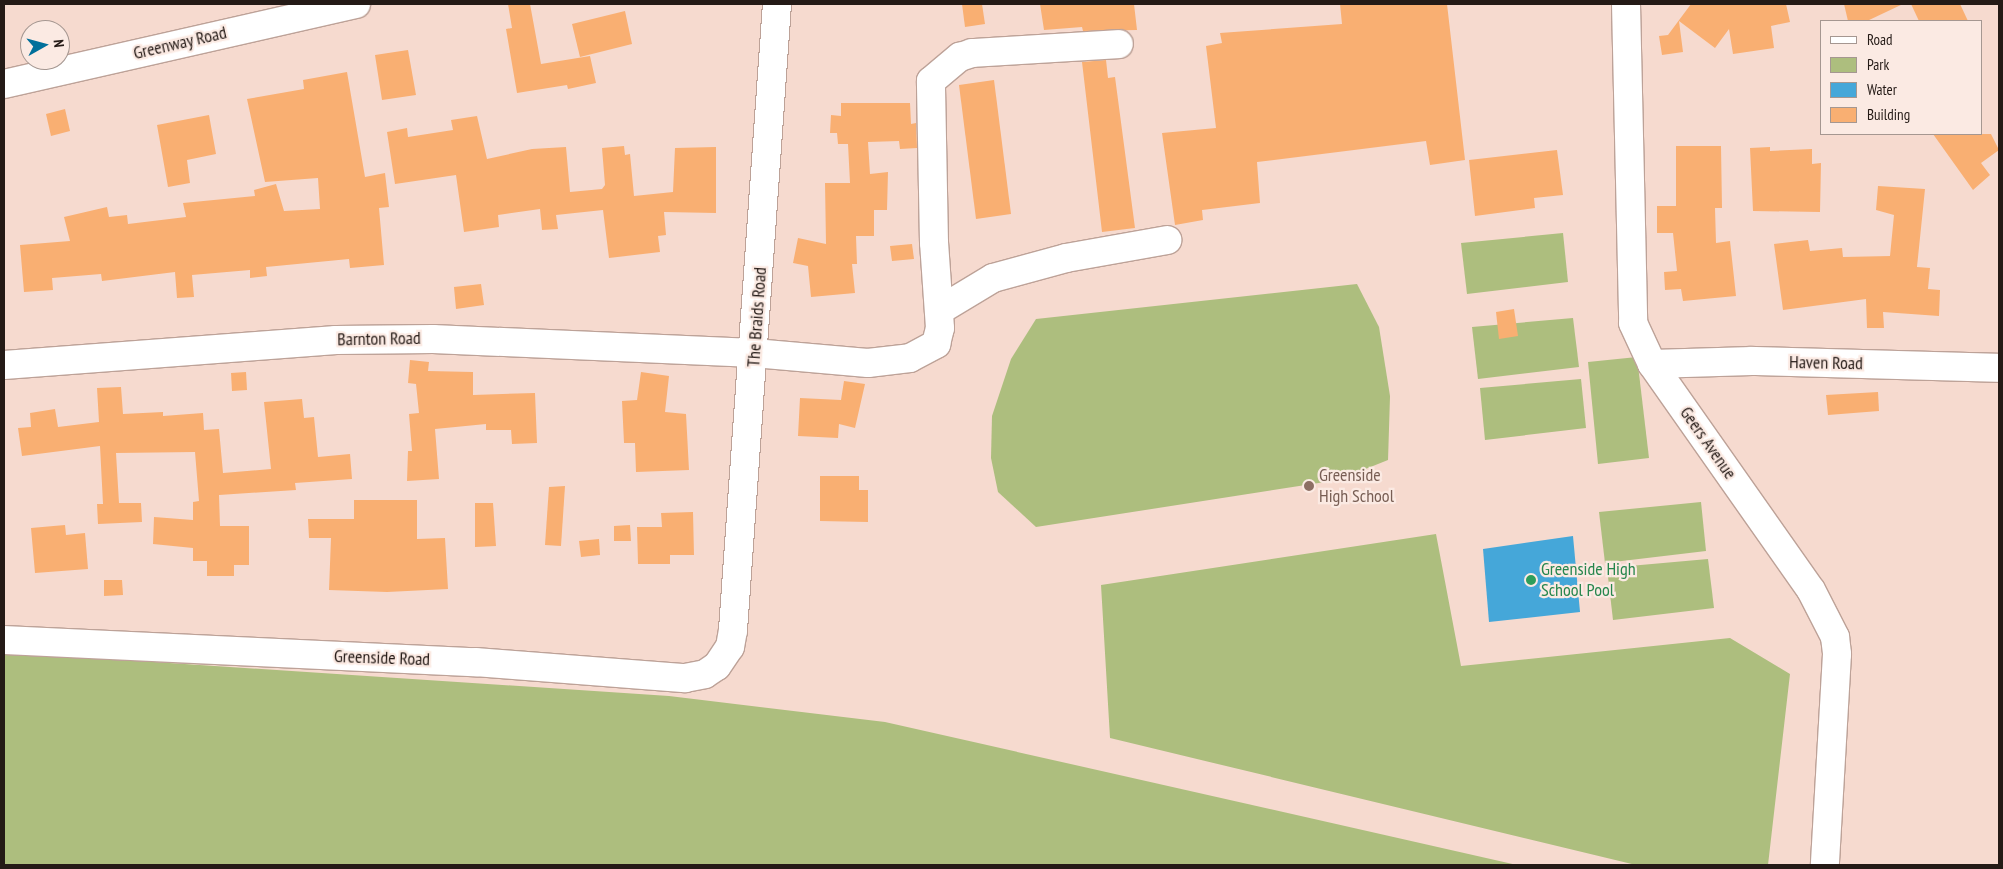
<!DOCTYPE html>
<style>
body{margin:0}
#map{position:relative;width:2003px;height:869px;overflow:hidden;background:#f6dacf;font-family:"PT Sans Narrow",sans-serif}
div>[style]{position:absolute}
.green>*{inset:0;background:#adbe7e}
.water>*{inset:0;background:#45a7d9}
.building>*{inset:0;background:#f9af72}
.roads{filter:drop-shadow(1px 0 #bda298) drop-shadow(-1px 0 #bda298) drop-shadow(0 1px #bda298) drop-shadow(0 -1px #bda298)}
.minor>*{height:28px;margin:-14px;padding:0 14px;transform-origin:14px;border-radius:14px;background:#fff}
.dots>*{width:14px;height:14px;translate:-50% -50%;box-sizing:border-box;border:2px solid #fbeae3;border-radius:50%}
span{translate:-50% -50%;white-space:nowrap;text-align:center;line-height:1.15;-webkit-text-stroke:4.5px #fbeae3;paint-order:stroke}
.street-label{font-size:18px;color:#241a16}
.education-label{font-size:18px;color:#785e54}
.left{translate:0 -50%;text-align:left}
.leisure-label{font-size:18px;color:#27864d}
.frame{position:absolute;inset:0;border:5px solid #241a16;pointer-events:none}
.legend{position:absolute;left:1820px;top:20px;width:162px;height:115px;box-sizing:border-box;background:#fbeae3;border:1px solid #a59791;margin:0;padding:6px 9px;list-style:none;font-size:15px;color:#241a16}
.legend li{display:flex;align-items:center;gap:10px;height:25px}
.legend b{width:25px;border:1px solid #a59791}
.north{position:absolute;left:20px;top:20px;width:50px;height:50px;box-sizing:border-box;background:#fbeae3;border:1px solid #a59791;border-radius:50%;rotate:83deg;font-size:14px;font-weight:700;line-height:20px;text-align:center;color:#241a16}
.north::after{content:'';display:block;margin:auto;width:18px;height:22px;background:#00709b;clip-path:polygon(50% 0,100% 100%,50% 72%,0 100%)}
</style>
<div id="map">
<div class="green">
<div style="clip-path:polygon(1563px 233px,1568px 282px,1467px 294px,1461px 243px)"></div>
<div style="clip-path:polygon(1357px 284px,1379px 327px,1390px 396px,1388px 460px,1338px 480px,1036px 527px,998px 492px,991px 458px,992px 416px,1011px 359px,1036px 319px)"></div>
<div style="clip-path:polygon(1573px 318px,1579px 367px,1478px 379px,1472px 327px)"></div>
<div style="clip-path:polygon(1637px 357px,1649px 458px,1598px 464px,1588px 362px)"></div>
<div style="clip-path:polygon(1581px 379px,1586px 428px,1485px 440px,1480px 388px)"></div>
<div style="clip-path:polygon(1701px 502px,1706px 551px,1605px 563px,1599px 512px)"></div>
<div style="clip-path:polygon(1436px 534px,1461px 666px,1730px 638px,1790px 674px,1768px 865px,1636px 865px,1110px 738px,1101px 585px)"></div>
<div style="clip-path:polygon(1708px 559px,1714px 608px,1613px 620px,1607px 568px)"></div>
<div style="clip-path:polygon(4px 652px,669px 696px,885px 722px,1517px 865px,4px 865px)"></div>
</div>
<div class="water">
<div style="clip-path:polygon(1573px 536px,1580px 612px,1489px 622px,1483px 549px)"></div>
</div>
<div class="building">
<div style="clip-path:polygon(508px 4px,530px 4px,541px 64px,590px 56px,596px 83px,568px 89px,567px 85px,517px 93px,506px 29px,512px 28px)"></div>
<div style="clip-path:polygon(962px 4px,982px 4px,985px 24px,965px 27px)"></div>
<div style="clip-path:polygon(1040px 4px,1134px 4px,1137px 30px,1083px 31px,1082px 27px,1044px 30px)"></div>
<div style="clip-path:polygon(1340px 4px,1447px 4px,1465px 160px,1430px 165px,1426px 141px,1257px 162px,1260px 203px,1202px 210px,1203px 220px,1175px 225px,1162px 133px,1216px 128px,1206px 46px,1222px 43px,1220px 33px,1342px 24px)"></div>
<div style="clip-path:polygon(1691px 4px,1786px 4px,1790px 22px,1771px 26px,1774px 48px,1733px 54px,1729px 29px,1715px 48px,1679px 21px,1683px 52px,1662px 55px,1659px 36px,1668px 35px)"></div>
<div style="clip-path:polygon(1844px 4px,1903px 4px,1867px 21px,1848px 21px)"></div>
<div style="clip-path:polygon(1911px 4px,1960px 4px,1968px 21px,1919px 21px)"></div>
<div style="clip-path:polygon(625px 11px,632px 44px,580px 57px,572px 24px)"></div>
<div style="clip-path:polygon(408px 50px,416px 95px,382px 100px,375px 55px)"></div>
<div style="clip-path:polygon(1106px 60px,1108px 78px,1115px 77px,1135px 228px,1102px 232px,1082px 62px)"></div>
<div style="clip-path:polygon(347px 72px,365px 177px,385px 173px,389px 207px,379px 208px,384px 265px,350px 268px,349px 259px,266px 267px,267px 276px,250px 278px,250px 270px,192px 275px,194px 297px,177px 298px,175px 272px,102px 281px,101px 274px,52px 278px,53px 290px,24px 292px,20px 245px,70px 241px,64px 217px,107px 207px,109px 217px,127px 215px,128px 224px,186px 217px,183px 203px,255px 196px,254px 190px,276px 184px,284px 211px,320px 209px,318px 178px,265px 182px,247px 99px,304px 89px,303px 80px)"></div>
<div style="clip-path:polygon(994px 80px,1011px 214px,976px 219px,959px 85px)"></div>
<div style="clip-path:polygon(841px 103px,910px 103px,911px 124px,916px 123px,917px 148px,900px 149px,899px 141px,868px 142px,870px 174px,888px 172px,887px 210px,874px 210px,874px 236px,856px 236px,857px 264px,852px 264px,855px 293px,811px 297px,808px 266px,793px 263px,798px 238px,826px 244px,825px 183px,850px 183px,848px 144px,838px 144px,837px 133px,830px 133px,831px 115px,841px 116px)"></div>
<div style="clip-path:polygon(65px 109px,70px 131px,51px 136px,46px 114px)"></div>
<div style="clip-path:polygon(209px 115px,216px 154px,187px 160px,190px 183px,168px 187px,157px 125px)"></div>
<div style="clip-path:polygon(477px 116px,487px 159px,532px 149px,566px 147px,570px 192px,602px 189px,605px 185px,602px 148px,624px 146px,625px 155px,630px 154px,634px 196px,673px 192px,675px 148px,716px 147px,716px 213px,664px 212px,666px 235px,658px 236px,660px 252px,609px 258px,603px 210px,556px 215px,558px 229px,542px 230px,540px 209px,498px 215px,499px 227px,464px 232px,456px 175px,395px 184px,387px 132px,407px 128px,408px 137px,453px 130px,451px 120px)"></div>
<div style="clip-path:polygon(1933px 134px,1991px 134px,1999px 150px,1981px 163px,1990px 175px,1973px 190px)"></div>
<div style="clip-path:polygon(1676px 146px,1721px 146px,1722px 208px,1715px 208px,1716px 243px,1730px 241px,1736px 296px,1683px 301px,1681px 289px,1665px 290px,1664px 272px,1677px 271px,1673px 233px,1657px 233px,1657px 206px,1676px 206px)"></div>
<div style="clip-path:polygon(1770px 147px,1770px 151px,1812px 149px,1812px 164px,1821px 163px,1820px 212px,1753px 211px,1750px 148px)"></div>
<div style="clip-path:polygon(1557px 150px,1563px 195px,1534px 198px,1535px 208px,1475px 216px,1469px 160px)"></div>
<div style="clip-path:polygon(1878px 186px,1925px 189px,1917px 267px,1930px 268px,1928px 289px,1940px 290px,1939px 316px,1883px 312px,1884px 328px,1867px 328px,1866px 299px,1783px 310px,1774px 244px,1808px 240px,1810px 251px,1842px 248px,1843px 257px,1890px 256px,1894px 215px,1876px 210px)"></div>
<div style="clip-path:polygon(912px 244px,914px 259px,892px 261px,890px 246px)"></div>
<div style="clip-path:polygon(481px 284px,484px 305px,456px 309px,454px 287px)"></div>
<div style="clip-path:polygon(1514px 309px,1518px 336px,1499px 339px,1496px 312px)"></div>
<div style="clip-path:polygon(410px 360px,429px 362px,428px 371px,473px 372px,473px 395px,535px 393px,537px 443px,512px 444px,511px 430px,486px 430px,486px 424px,435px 429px,439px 479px,407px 481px,408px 451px,412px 451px,409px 414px,419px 413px,416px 384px,408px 383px)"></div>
<div style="clip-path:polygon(246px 372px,247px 390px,232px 391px,231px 373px)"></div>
<div style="clip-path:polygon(641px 372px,669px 376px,665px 412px,686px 414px,689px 470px,636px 472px,635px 443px,624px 443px,622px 401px,637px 400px)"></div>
<div style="clip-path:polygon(844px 381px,865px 384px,855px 428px,839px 424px,838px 438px,798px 436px,800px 398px,841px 400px)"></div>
<div style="clip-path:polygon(121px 387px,123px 414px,163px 412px,163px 416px,203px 413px,204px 430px,219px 429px,223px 473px,271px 469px,264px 402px,302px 399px,304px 418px,314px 417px,318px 457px,350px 454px,352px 479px,295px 483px,296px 490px,219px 495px,220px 526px,249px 526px,249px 565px,234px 565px,234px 576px,207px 576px,207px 561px,193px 561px,193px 548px,153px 544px,154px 517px,193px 520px,193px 502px,199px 501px,195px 452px,116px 453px,119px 503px,141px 503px,142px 522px,98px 524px,97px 504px,103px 504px,100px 446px,22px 456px,18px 428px,31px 427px,30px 413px,55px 409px,58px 427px,99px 422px,97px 388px)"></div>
<div style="clip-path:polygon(1878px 392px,1879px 411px,1828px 415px,1826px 395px)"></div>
<div style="clip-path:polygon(820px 476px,859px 476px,859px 490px,868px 490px,868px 522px,820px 521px)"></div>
<div style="clip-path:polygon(565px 486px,561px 546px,545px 545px,549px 487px)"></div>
<div style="clip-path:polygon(354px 500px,417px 500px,417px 539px,445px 538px,448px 589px,387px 592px,329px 590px,331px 538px,309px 538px,308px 519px,354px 519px)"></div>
<div style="clip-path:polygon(475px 503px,493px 503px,496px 546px,475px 547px)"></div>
<div style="clip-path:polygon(693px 512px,694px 555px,670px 555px,670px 564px,638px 564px,637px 527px,662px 527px,661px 513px)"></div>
<div style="clip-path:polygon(65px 525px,66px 535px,85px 533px,88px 569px,35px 573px,31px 528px)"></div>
<div style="clip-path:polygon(630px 525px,631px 541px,614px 541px,614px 526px)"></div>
<div style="clip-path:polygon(599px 539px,600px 555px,581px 557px,579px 541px)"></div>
<div style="clip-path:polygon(104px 580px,122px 580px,123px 595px,104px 596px)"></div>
</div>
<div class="roads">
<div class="minor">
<div style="left:1626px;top:4px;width:319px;rotate:88.7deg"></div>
<div style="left:1633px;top:323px;width:45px;rotate:65.1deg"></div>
<div style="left:1652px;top:364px;width:276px;rotate:54.9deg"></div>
<div style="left:1811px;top:590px;width:53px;rotate:62.9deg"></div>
<div style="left:1835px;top:637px;width:17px;rotate:83deg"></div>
<div style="left:1837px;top:654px;width:211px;rotate:93.3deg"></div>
<div style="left:4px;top:84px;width:361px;rotate:-12.8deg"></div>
<div style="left:940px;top:310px;width:62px;rotate:-31.1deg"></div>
<div style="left:993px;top:278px;width:76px;rotate:-15.3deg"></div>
<div style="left:1066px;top:258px;width:103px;rotate:-10.1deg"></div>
<div style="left:1652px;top:364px;width:100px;rotate:-1.7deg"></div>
<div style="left:1752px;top:361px;width:247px;rotate:1.6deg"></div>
<div style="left:4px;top:365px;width:333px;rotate:-4.3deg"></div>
<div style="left:336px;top:340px;width:97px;rotate:-0.6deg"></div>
<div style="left:433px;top:339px;width:321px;rotate:2.5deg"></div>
<div style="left:754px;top:353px;width:114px;rotate:5deg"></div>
<div style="left:868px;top:363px;width:42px;rotate:-6.8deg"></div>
<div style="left:910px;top:358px;width:30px;rotate:-28deg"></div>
<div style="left:936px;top:344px;width:16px;rotate:-76deg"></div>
<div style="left:940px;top:328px;width:85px;rotate:-94deg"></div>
<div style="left:934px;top:243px;width:162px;rotate:-91.1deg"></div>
<div style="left:931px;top:81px;width:38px;rotate:-40deg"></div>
<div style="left:960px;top:57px;width:13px;rotate:-18deg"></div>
<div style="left:972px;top:53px;width:147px;rotate:-3.5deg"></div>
<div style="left:4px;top:640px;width:472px;rotate:2.7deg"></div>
<div style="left:475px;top:662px;width:211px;rotate:4.4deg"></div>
<div style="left:685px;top:678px;width:20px;rotate:-11deg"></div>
<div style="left:705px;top:674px;width:14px;rotate:-34deg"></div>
<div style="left:717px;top:666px;width:23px;rotate:-56deg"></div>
<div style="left:730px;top:647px;width:17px;rotate:-80deg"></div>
<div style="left:733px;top:630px;width:628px;rotate:-85.98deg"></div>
</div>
</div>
<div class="dots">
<div style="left:1309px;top:486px;background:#8d6e63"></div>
<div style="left:1531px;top:580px;background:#2e9e5b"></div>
</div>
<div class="street-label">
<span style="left:180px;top:43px;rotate:-13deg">Greenway Road</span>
<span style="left:757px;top:317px;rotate:-86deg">The Braids Road</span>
<span style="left:379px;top:339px;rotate:-1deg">Barnton Road</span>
<span style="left:1826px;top:363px;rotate:1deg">Haven Road</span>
<span style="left:1708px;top:443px;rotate:55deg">Geers Avenue</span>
<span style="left:382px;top:658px;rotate:2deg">Greenside Road</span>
</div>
<div class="education-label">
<span class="left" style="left:1319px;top:486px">Greenside<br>High School</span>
</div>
<div class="leisure-label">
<span class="left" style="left:1541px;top:580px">Greenside High<br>School Pool</span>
</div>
<div class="frame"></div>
<ul class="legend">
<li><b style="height:6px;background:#fff"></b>Road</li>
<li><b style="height:14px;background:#adbe7e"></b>Park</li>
<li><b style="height:14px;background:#45a7d9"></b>Water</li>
<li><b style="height:14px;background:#f9af72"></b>Building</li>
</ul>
<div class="north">N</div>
</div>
